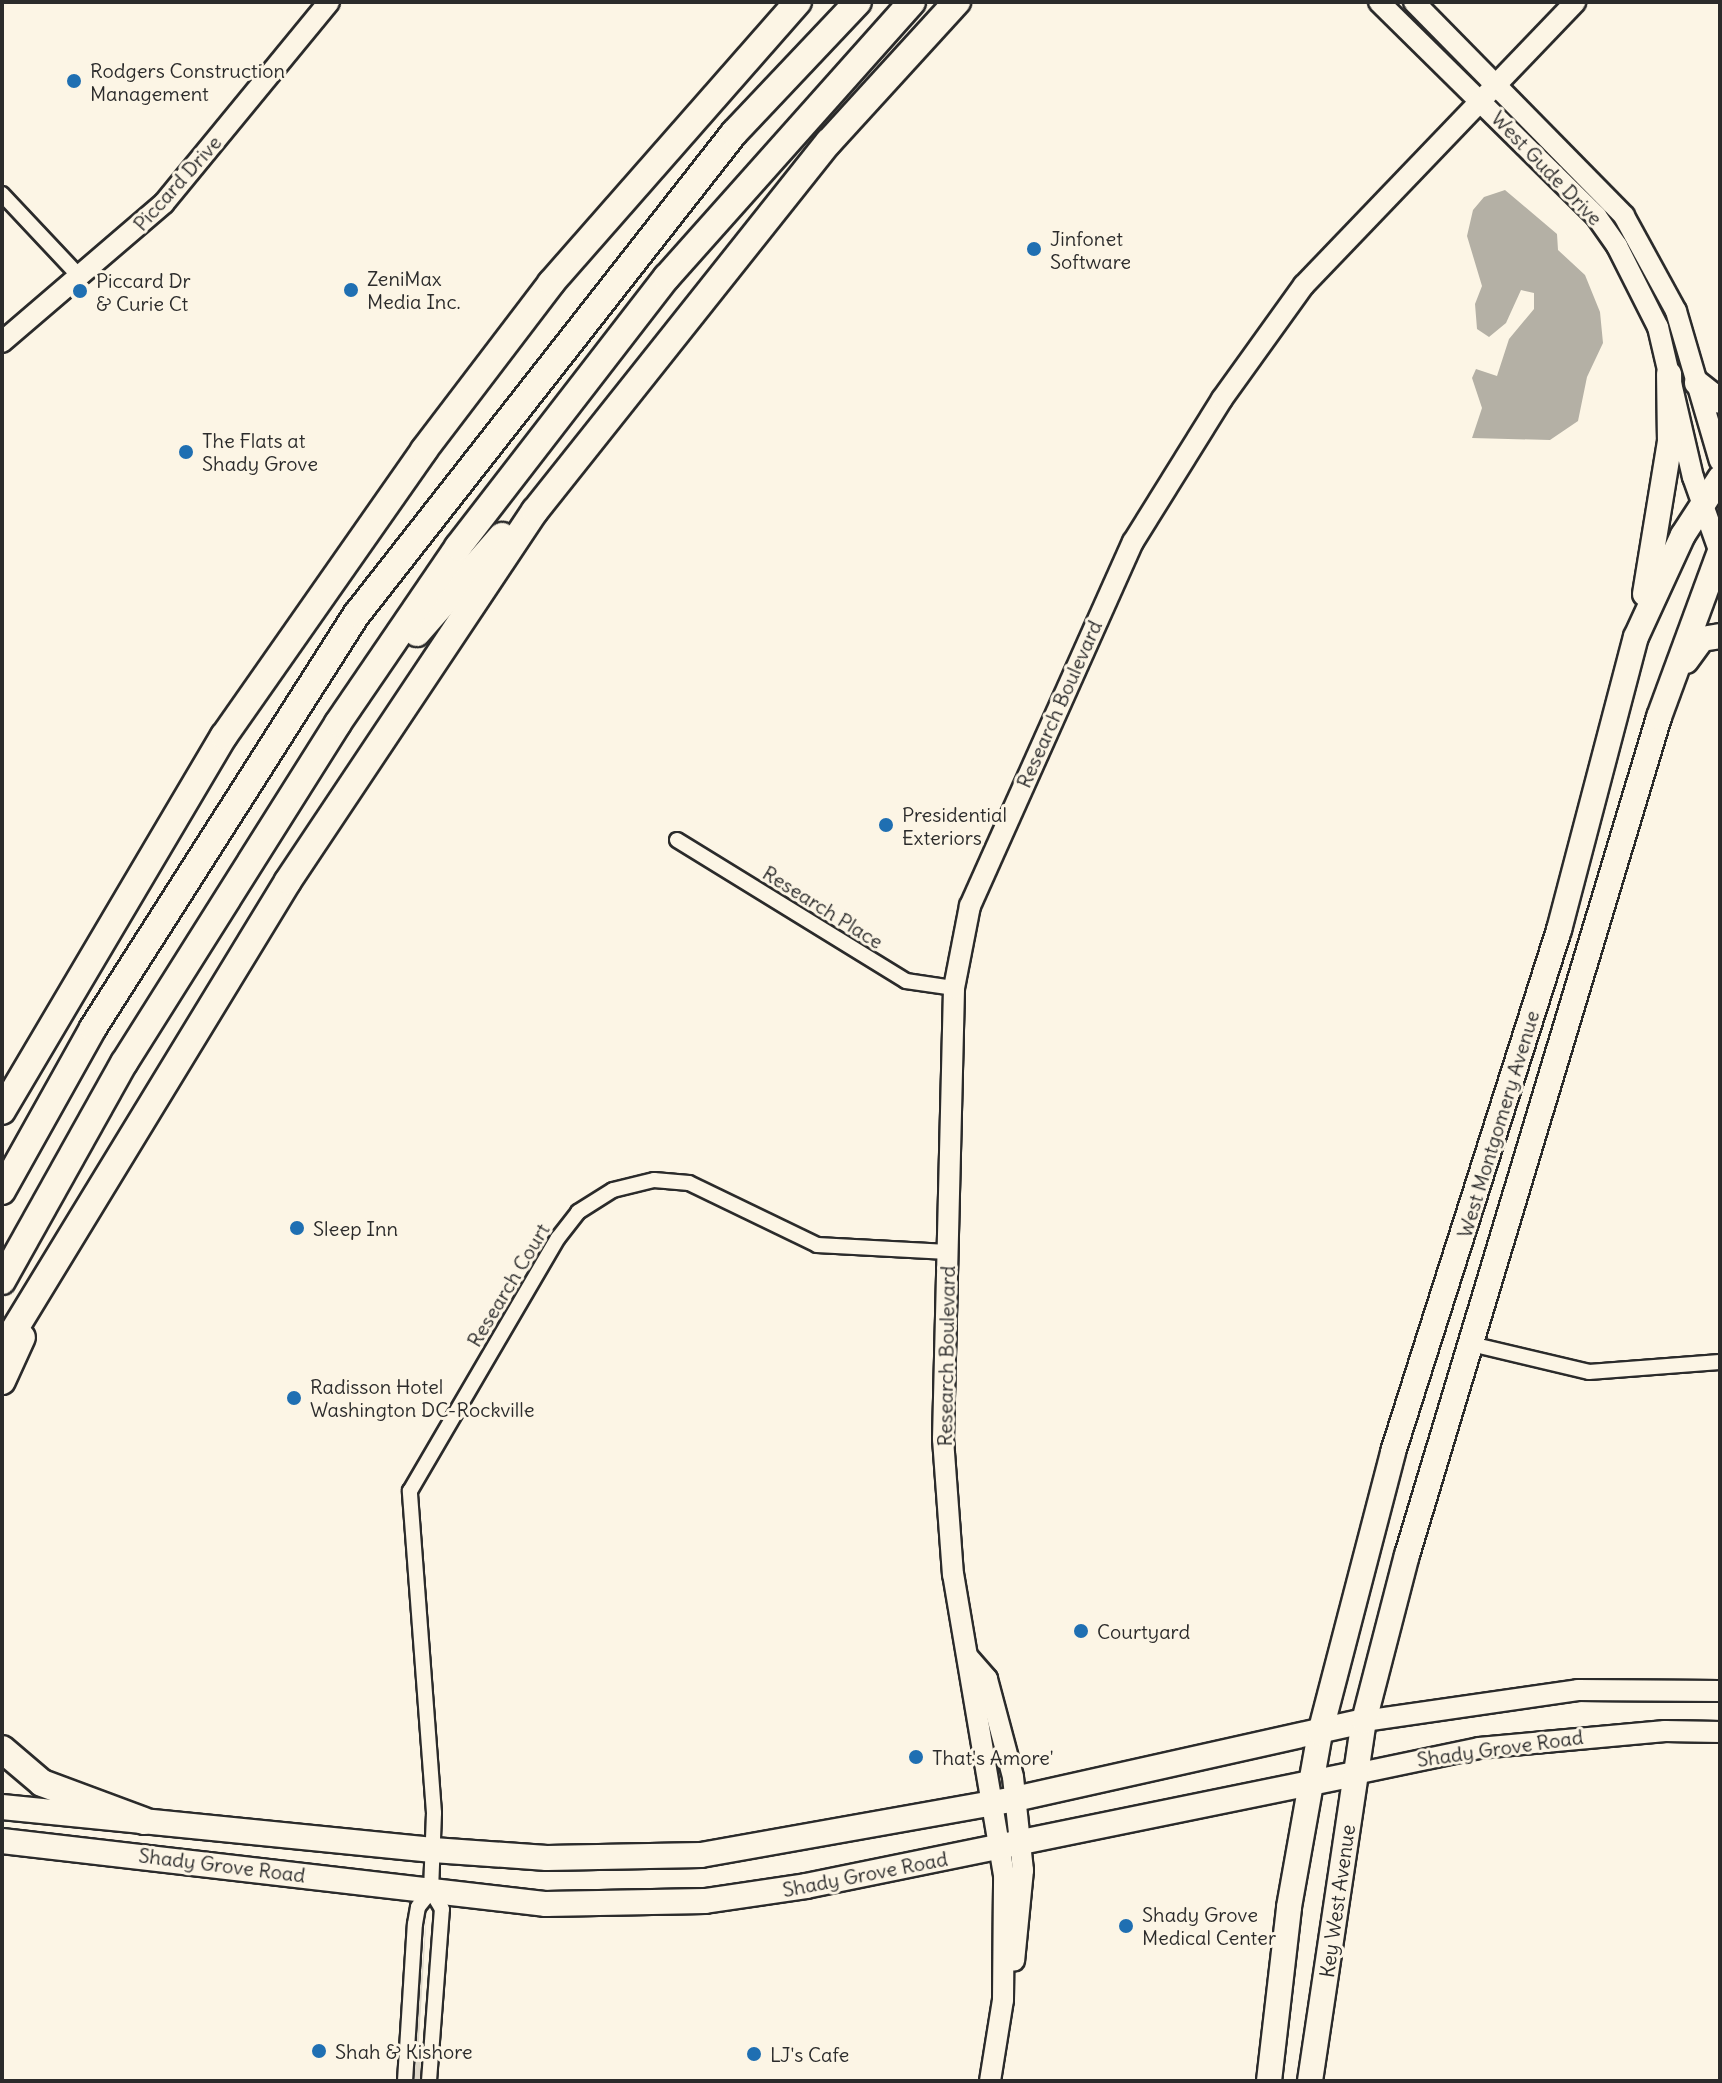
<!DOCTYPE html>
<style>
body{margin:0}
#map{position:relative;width:1722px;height:2083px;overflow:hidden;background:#fcf5e5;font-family:Delius,sans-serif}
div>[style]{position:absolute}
.green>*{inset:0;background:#ded8ca}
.water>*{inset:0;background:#b4b0a5}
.roads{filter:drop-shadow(2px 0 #2b2b2b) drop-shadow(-2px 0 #2b2b2b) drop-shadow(0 2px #2b2b2b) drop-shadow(0 -2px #2b2b2b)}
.street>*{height:14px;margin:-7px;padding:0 7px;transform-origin:7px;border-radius:7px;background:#fcf5e5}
.secondary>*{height:20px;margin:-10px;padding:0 10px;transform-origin:10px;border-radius:10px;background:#fcf5e5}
.primary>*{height:24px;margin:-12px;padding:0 12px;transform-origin:12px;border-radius:12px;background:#fcf5e5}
.highway>*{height:26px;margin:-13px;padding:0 13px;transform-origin:13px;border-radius:13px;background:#fcf5e5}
.dots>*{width:22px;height:22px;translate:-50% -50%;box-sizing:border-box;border:4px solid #fcf5e5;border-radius:50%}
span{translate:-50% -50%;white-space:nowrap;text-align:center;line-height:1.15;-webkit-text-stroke:6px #fcf5e5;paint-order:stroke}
.poi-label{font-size:20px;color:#2b2b2b}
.left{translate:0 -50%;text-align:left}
.street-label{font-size:20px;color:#2b2b2b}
.frame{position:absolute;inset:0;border:4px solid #2b2b2b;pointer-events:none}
</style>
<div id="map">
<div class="green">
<div style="clip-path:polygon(427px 1910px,419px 2040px,422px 2081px,412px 2081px)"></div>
</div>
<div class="water">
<div style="clip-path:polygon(1505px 190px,1557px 234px,1558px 250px,1585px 275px,1600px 312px,1603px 343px,1587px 377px,1578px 421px,1550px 440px,1472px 438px,1482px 408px,1472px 378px,1476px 369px,1497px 376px,1509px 339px,1534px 309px,1534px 293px,1521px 290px,1506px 323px,1489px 337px,1477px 329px,1475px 304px,1482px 286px,1467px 236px,1473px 210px,1484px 197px)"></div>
</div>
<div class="roads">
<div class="street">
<div style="left:2px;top:194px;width:111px;rotate:46.8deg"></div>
<div style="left:677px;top:840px;width:269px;rotate:31.6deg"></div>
<div style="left:906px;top:981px;width:49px;rotate:8.3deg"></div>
<div style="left:1471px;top:1344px;width:121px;rotate:13.3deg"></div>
<div style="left:1589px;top:1372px;width:131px;rotate:-4.4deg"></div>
<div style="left:405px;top:2081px;width:157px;rotate:-86.4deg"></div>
<div style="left:415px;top:1924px;width:17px;rotate:-80deg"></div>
<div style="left:418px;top:1907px;width:21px;rotate:-51deg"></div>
<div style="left:431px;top:1891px;width:78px;rotate:-87.8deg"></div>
<div style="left:434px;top:1813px;width:323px;rotate:-94.3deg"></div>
<div style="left:410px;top:1491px;width:293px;rotate:-59.7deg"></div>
<div style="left:558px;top:1238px;width:33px;rotate:-52deg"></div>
<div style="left:578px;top:1212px;width:41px;rotate:-32.2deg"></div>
<div style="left:613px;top:1190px;width:42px;rotate:-13.7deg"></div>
<div style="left:654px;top:1180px;width:35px;rotate:5deg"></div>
<div style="left:689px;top:1183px;width:142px;rotate:25.8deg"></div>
<div style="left:817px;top:1245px;width:131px;rotate:3.1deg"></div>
<div style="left:429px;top:2081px;width:172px;rotate:-85.7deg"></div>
<div style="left:442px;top:1909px;width:21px;rotate:-121deg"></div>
</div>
<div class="secondary">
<div style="left:1379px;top:2px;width:305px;rotate:44.6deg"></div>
<div style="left:1596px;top:216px;width:37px;rotate:55deg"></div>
<div style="left:1617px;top:246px;width:91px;rotate:63.2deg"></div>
<div style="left:1658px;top:327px;width:154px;rotate:76.9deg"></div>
<div style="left:1693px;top:477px;width:81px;rotate:70.4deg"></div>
<div style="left:1414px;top:2px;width:300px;rotate:45.5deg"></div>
<div style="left:1624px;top:216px;width:108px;rotate:61.3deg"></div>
<div style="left:1676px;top:311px;width:156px;rotate:73.7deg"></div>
<div style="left:2px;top:342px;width:213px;rotate:-40.6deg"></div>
<div style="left:164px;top:203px;width:260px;rotate:-50.6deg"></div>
<div style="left:968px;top:1657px;width:29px;rotate:49deg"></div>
<div style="left:987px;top:1679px;width:101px;rotate:75.1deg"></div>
<div style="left:1013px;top:1777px;width:94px;rotate:83.9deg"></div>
<div style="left:1023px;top:1870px;width:91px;rotate:95.6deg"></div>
<div style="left:1364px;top:1721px;width:216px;rotate:-8.2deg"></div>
<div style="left:1578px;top:1690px;width:142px;rotate:0.4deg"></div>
<div style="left:1355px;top:1774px;width:127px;rotate:-11.8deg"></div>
<div style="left:1479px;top:1748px;width:187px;rotate:-5.2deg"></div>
<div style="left:1665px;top:1731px;width:55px;rotate:1deg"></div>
<div style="left:990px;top:2081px;width:82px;rotate:-80.9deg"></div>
<div style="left:1003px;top:2000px;width:125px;rotate:-89.5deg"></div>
<div style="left:1004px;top:1875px;width:304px;rotate:-99.6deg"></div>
<div style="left:953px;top:1575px;width:136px;rotate:-94.2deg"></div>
<div style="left:943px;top:1439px;width:451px;rotate:-88.6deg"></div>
<div style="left:954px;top:988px;width:84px;rotate:-79deg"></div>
<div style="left:970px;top:906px;width:399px;rotate:-65.9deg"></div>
<div style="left:1133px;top:542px;width:168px;rotate:-58.1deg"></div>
<div style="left:1222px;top:399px;width:140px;rotate:-54.3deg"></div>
<div style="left:1304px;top:285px;width:392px;rotate:-46.2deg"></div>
</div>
<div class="primary">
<div style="left:1697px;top:383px;width:29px;rotate:38deg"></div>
<div style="left:1645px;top:594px;width:154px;rotate:-80.7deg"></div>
<div style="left:1670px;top:442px;width:68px;rotate:-90.8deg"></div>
<div style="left:1686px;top:661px;width:27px;rotate:-54deg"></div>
<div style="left:1702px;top:639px;width:18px;rotate:-9deg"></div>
<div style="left:2px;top:1807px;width:433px;rotate:5.7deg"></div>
<div style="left:433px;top:1850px;width:114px;rotate:4deg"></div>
<div style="left:547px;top:1858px;width:154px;rotate:-1.1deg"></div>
<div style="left:701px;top:1855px;width:319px;rotate:-10.1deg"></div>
<div style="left:1015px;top:1799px;width:358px;rotate:-12.6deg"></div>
<div style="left:2px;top:1841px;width:548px;rotate:6.61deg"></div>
<div style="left:546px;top:1904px;width:159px;rotate:-1.1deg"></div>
<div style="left:705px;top:1901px;width:102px;rotate:-8.4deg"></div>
<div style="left:806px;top:1886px;width:560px;rotate:-11.53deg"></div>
<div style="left:1269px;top:2081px;width:175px;rotate:-83.4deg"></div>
<div style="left:1289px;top:1907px;width:177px;rotate:-79.9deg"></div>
<div style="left:1320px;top:1733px;width:290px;rotate:-75.4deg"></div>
<div style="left:1393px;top:1452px;width:548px;rotate:-72.36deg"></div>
<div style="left:1559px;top:930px;width:303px;rotate:-75.3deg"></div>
<div style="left:1636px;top:637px;width:112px;rotate:-65.3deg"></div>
<div style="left:1683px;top:535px;width:68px;rotate:-57deg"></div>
<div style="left:1310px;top:2081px;width:364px;rotate:-81.5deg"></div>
<div style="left:1364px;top:1721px;width:171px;rotate:-75.5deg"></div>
<div style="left:1407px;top:1555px;width:875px;rotate:-73.26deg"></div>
<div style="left:1659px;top:717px;width:177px;rotate:-69.8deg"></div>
</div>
<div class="highway">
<div style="left:417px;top:633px;width:129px;rotate:-48.8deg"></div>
<div style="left:2px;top:1111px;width:436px;rotate:-59.4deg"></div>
<div style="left:224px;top:736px;width:349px;rotate:-55deg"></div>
<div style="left:424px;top:450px;width:210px;rotate:-52.7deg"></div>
<div style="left:551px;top:283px;width:374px;rotate:-48.7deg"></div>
<div style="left:2px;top:1191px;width:187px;rotate:-60.8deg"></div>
<div style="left:93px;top:1028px;width:491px;rotate:-57.5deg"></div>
<div style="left:357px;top:614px;width:611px;rotate:-51.91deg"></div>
<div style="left:734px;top:133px;width:180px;rotate:-46.6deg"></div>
<div style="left:2px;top:1281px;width:250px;rotate:-60.8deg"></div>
<div style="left:124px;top:1063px;width:402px;rotate:-57.8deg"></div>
<div style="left:338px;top:723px;width:213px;rotate:-55.7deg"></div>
<div style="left:458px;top:547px;width:341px;rotate:-52.3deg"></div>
<div style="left:667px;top:277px;width:368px;rotate:-48.3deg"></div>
<div style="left:2px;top:1350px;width:549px;rotate:-58.62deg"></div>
<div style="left:288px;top:881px;width:445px;rotate:-56.3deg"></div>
<div style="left:535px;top:511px;width:472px;rotate:-51.5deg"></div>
<div style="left:829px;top:142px;width:190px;rotate:-47.6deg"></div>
<div style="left:2px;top:1381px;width:48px;rotate:-65.6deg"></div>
<div style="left:2px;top:1749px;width:52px;rotate:40.4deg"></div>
<div style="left:42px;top:1783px;width:109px;rotate:20.4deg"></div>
</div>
</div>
<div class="dots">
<div style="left:74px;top:81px;background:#1f6fb2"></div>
<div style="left:1034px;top:249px;background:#1f6fb2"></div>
<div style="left:351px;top:290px;background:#1f6fb2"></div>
<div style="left:80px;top:291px;background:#1f6fb2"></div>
<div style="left:186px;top:452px;background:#1f6fb2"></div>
<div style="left:886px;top:825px;background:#1f6fb2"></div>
<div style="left:297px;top:1228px;background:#1f6fb2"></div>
<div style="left:294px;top:1398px;background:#1f6fb2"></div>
<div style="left:1081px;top:1631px;background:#1f6fb2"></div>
<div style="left:916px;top:1757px;background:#1f6fb2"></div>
<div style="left:1126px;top:1926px;background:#1f6fb2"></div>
<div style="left:319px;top:2051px;background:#1f6fb2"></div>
<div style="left:754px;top:2054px;background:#1f6fb2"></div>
</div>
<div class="poi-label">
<span class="left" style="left:90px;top:82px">Rodgers Construction<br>Management</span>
<span class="left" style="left:1050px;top:250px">Jinfonet<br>Software</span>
<span class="left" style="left:367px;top:290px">ZeniMax<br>Media Inc.</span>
<span class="left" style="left:96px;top:292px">Piccard Dr<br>&amp; Curie Ct</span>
<span class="left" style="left:202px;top:452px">The Flats at<br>Shady Grove</span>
<span class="left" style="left:902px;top:826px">Presidential<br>Exteriors</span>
<span class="left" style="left:313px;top:1228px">Sleep Inn</span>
<span class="left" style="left:310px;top:1398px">Radisson Hotel<br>Washington DC-Rockville</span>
<span class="left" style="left:1097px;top:1631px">Courtyard</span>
<span class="left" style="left:932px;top:1757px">That's Amore'</span>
<span class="left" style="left:1142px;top:1926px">Shady Grove<br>Medical Center</span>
<span class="left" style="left:335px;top:2051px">Shah &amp; Kishore</span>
<span class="left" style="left:770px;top:2054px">LJ's Cafe</span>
</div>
<div class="street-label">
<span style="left:1547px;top:168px;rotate:46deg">West Gude Drive</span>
<span style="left:177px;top:183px;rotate:-48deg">Piccard Drive</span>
<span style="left:1059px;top:704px;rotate:-66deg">Research Boulevard</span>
<span style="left:823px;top:907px;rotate:32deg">Research Place</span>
<span style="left:1498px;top:1124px;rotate:-73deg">West Montgomery Avenue</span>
<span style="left:508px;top:1285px;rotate:-59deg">Research Court</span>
<span style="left:946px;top:1356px;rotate:-89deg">Research Boulevard</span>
<span style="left:1500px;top:1748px;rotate:-8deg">Shady Grove Road</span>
<span style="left:222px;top:1865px;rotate:7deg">Shady Grove Road</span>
<span style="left:865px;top:1874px;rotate:-11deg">Shady Grove Road</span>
<span style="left:1337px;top:1901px;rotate:-82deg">Key West Avenue</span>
</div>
<div class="frame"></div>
</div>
